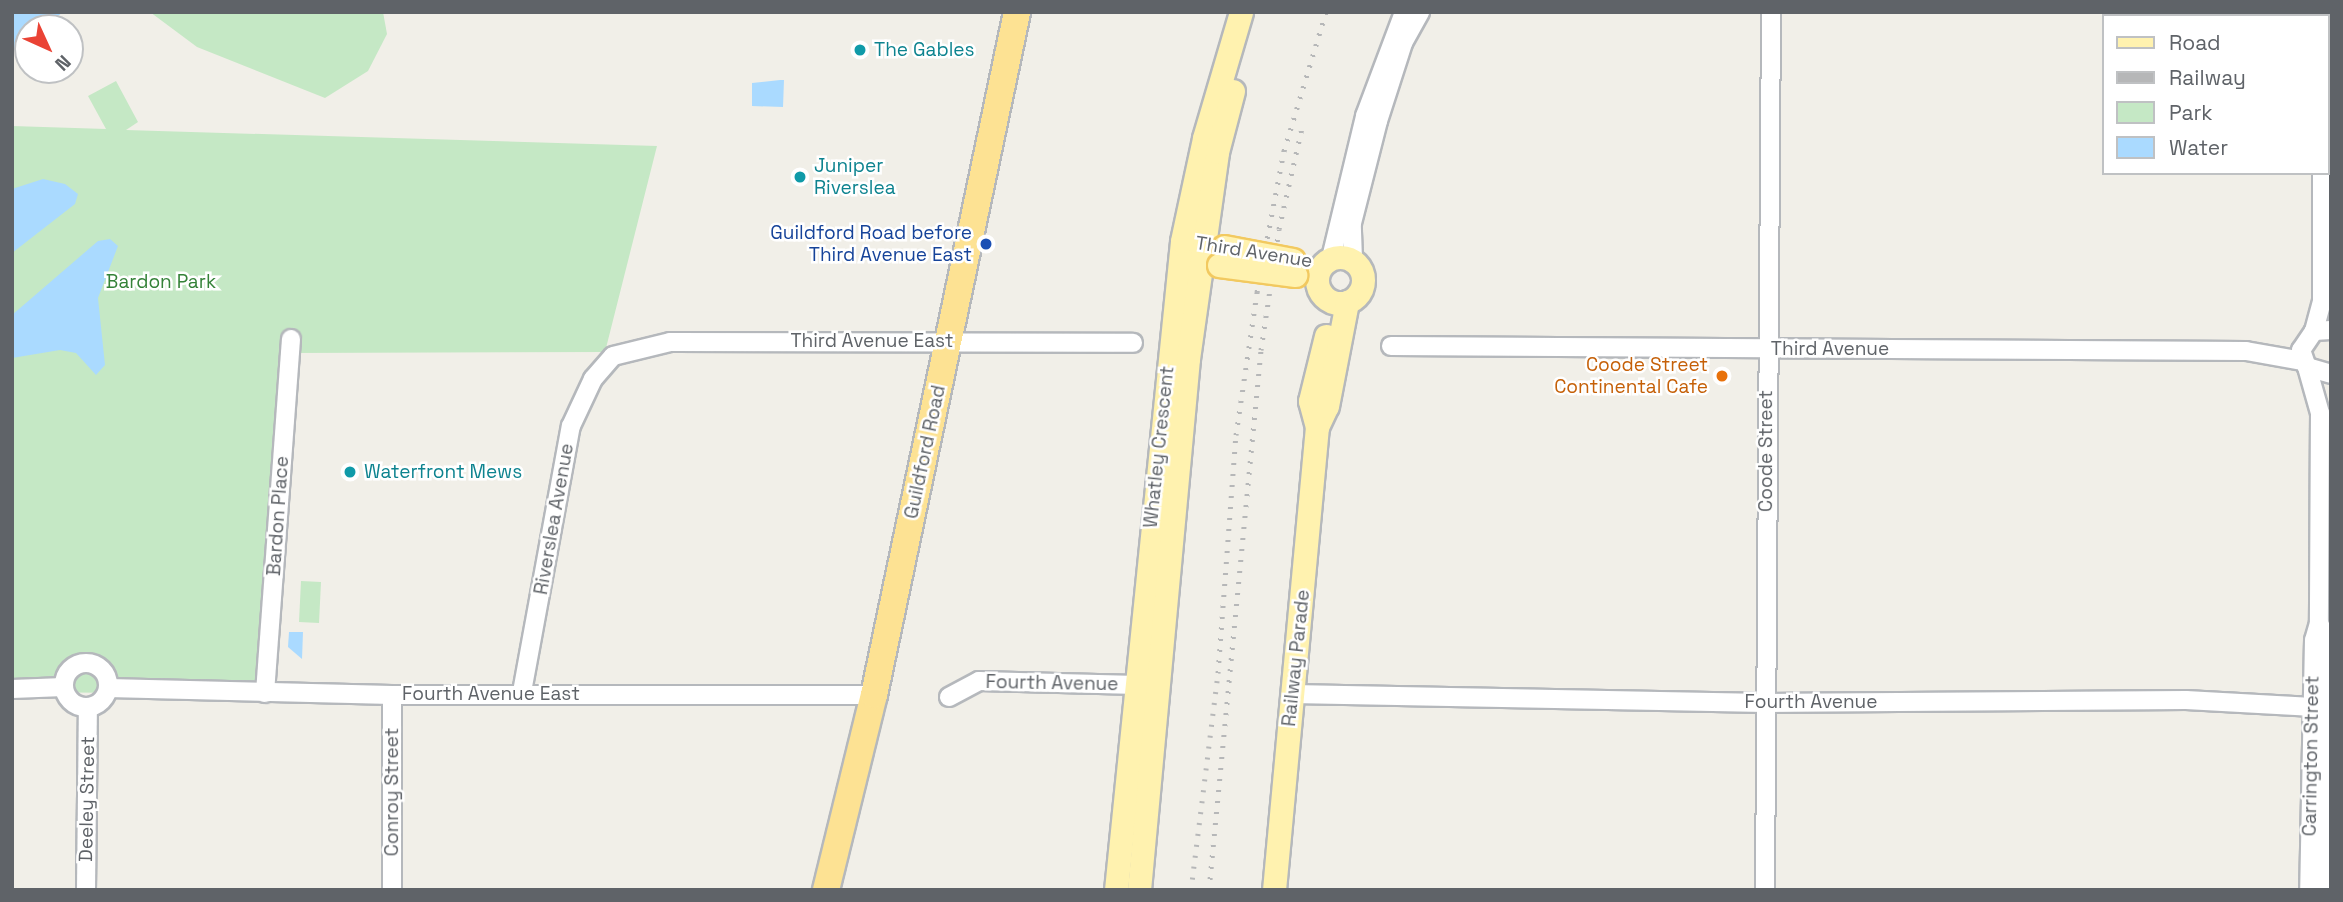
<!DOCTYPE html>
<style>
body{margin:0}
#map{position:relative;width:2343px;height:902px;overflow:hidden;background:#f1efe8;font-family:"Space Grotesk",sans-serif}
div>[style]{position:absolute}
.green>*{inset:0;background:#c5e8c5}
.water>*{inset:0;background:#aadaff}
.roads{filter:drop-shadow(2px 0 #b5b8bc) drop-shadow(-2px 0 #b5b8bc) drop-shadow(0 2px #b5b8bc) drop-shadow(0 -2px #b5b8bc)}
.minor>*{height:18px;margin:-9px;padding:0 9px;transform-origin:9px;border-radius:9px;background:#fff}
.minor>.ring{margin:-9px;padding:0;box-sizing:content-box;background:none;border:18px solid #fff;border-radius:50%}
.major>*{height:23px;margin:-11.5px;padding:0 11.5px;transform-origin:11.5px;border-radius:11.5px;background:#fff2af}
.major>.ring{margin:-11.5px;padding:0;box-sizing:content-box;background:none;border:23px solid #fff2af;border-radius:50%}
.highway>*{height:26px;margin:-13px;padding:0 13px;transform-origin:13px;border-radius:13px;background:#fde293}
.rail>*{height:5px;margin-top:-2.5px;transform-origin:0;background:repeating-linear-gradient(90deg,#b6b7b8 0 2px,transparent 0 11px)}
.bridges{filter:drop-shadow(2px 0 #f2c960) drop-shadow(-2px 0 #f2c960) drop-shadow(0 2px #f2c960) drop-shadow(0 -2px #f2c960)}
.major-bridge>*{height:23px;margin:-11.5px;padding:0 11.5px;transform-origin:11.5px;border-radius:11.5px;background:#fff2af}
.dots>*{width:19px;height:19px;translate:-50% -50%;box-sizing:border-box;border:4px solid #fff;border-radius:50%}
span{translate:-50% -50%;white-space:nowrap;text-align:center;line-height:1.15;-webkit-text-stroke:5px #fff;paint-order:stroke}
.culture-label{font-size:19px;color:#0d838f}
.left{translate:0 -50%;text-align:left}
.transit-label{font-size:19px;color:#164399}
.right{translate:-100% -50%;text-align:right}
.street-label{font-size:19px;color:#5f6368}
.park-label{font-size:19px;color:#348238}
.food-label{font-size:19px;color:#c56008}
.frame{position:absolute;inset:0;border:14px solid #5f6368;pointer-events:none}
.legend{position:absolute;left:2102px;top:14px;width:228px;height:161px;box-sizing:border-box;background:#fff;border:2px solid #bfc1c3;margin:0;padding:9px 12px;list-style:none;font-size:21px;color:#5f6368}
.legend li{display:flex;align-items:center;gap:14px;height:35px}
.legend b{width:35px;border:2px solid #bfc1c3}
.north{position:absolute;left:14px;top:14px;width:70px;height:70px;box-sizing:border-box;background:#fff;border:2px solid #bfc1c3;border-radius:50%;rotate:135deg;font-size:19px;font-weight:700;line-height:28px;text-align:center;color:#5f6368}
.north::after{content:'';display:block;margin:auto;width:24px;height:32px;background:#ea4335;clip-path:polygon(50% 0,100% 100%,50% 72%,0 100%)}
</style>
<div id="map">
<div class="green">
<div style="clip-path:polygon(150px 12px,383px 12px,387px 34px,368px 71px,325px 98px,197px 47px)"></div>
<div style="clip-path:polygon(116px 81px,138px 122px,126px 130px,657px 146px,605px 352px,291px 353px,260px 694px,12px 692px,12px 126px,106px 129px,88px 96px)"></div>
<div style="clip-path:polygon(301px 581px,321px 582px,319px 623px,299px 622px)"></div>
</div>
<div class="water">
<div style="clip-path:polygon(12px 12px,63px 12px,43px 28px,28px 28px,28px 40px,12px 52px)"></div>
<div style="clip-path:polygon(780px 80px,784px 80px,783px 107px,752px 106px,752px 83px)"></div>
<div style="clip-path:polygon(43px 179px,65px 184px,78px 194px,75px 204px,12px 253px,12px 189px)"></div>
<div style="clip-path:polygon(110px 239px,118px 246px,98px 298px,105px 365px,96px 375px,76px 353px,60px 350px,12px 358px,12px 315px,98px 241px)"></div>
<div style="clip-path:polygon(289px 632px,303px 632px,302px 659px,288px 647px)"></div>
</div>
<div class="roads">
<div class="minor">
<div style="left:2321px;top:12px;width:4px;rotate:90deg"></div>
<div style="left:1331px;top:258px;width:146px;rotate:-76.5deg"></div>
<div style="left:1365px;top:116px;width:111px;rotate:-69.4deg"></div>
<div style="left:1353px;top:260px;width:37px;rotate:-92deg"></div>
<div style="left:1352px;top:223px;width:105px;rotate:-75.7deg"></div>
<div style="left:1378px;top:121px;width:82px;rotate:-72.2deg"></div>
<div style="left:1403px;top:43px;width:35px;rotate:-61deg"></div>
<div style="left:2331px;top:330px;width:17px;rotate:177deg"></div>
<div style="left:2314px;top:331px;width:23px;rotate:124deg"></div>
<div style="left:2301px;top:350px;width:18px;rotate:71deg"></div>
<div style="left:2307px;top:367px;width:25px;rotate:16deg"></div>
<div style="left:2314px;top:331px;width:30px;rotate:-75deg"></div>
<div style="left:2322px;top:302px;width:129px;rotate:-90deg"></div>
<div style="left:1391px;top:346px;width:855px;rotate:0.34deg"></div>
<div style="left:2246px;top:351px;width:58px;rotate:10deg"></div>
<div style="left:2307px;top:367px;width:48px;rotate:74.2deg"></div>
<div style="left:2320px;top:413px;width:210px;rotate:90.3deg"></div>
<div style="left:2319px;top:623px;width:18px;rotate:106deg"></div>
<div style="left:2314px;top:640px;width:250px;rotate:91.1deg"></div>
<div style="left:2319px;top:623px;width:17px;rotate:65deg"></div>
<div style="left:2326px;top:638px;width:252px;rotate:90.9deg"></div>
<div class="ring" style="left:64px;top:663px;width:26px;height:26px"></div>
<div style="left:108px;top:688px;width:284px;rotate:1.4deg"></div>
<div style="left:392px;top:695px;width:482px"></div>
<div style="left:12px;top:689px;width:52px;rotate:-2.2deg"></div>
<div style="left:522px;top:692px;width:270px;rotate:-79.6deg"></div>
<div style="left:571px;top:426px;width:52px;rotate:-64.9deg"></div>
<div style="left:593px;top:379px;width:30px;rotate:-49deg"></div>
<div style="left:613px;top:356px;width:59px;rotate:-13.8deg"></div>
<div style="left:670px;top:342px;width:463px;rotate:0.1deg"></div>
<div style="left:265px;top:693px;width:355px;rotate:-85.8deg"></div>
<div style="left:1292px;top:694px;width:473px;rotate:1.1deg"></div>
<div style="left:1765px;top:703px;width:421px;rotate:-0.4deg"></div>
<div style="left:2186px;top:700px;width:145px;rotate:3.2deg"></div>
<div style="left:949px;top:697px;width:34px;rotate:-28deg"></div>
<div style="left:979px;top:681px;width:169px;rotate:1.4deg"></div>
<div style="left:86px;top:890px;width:183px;rotate:-89.4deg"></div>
<div style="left:392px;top:890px;width:195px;rotate:-90deg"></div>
<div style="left:1765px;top:890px;width:878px;rotate:-89.61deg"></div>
</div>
<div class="major">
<div class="ring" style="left:1317px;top:257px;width:23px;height:23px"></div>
<div style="left:1317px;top:427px;width:27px;rotate:-105deg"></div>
<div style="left:1310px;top:401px;width:67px;rotate:-76.2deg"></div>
<div style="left:1116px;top:890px;width:652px;rotate:-84.19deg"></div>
<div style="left:1182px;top:241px;width:105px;rotate:-77.9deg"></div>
<div style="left:1204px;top:138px;width:131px;rotate:-73.6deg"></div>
<div style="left:1139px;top:890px;width:533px;rotate:-84.73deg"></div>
<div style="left:1188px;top:359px;width:209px;rotate:-82deg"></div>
<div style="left:1217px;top:152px;width:63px;rotate:-75.3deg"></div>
<div style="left:1274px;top:890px;width:465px;rotate:-84.7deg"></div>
<div style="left:1317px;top:427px;width:23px;rotate:-65deg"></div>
<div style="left:1327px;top:406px;width:106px;rotate:-79.1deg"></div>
</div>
<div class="highway">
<div style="left:826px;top:890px;width:201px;rotate:-76.2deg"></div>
<div style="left:874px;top:695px;width:698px;rotate:-78.17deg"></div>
</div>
</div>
<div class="rail">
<div style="left:1191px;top:890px;width:219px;rotate:-82.9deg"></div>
<div style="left:1218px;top:673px;width:239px;rotate:-85.7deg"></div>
<div style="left:1236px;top:435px;width:145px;rotate:-81.6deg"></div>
<div style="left:1257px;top:292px;width:144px;rotate:-79.2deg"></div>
<div style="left:1284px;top:151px;width:145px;rotate:-73.2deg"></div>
<div style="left:1209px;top:890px;width:542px;rotate:-84.5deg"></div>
<div style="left:1261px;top:350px;width:122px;rotate:-81.5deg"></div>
<div style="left:1279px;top:229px;width:109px;rotate:-77.2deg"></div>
</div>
<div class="bridges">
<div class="major-bridge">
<div style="left:1224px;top:247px;width:70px;rotate:10.7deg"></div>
<div style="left:1219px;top:265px;width:77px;rotate:7.5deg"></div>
</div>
</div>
<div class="dots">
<div style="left:860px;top:50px;background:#0f9aa8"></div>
<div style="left:800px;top:177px;background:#0f9aa8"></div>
<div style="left:986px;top:244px;background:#1a4fb4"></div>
<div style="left:1722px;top:376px;background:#e8710a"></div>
<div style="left:350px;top:472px;background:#0f9aa8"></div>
</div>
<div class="culture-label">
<span class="left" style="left:874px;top:50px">The Gables</span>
<span class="left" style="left:814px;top:177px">Juniper<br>Riverslea</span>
<span class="left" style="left:364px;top:472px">Waterfront Mews</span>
</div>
<div class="transit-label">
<span class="right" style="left:972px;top:244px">Guildford Road before<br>Third Avenue East</span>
</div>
<div class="street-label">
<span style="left:1254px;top:252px;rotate:9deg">Third Avenue</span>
<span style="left:872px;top:341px">Third Avenue East</span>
<span style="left:1830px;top:349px">Third Avenue</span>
<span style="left:1159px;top:447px;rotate:-84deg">Whatley Crescent</span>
<span style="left:1766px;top:451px;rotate:-90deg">Coode Street</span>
<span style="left:925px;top:452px;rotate:-78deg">Guildford Road</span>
<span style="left:278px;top:516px;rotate:-86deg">Bardon Place</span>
<span style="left:554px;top:519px;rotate:-80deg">Riverslea Avenue</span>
<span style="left:1296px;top:658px;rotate:-84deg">Railway Parade</span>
<span style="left:1052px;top:683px;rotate:1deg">Fourth Avenue</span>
<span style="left:491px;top:694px">Fourth Avenue East</span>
<span style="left:1811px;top:702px">Fourth Avenue</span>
<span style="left:2311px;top:756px;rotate:-89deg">Carrington Street</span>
<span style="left:392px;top:792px;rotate:-90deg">Conroy Street</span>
<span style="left:87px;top:799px;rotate:-89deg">Deeley Street</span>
</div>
<div class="park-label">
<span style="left:161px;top:282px">Bardon Park</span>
</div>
<div class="food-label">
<span class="right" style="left:1708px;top:376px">Coode Street<br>Continental Cafe</span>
</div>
<div class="frame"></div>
<ul class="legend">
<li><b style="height:9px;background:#fff2af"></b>Road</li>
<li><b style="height:9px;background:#b6b7b8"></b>Railway</li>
<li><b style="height:19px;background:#c5e8c5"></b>Park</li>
<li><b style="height:19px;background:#aadaff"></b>Water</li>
</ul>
<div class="north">N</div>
</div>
